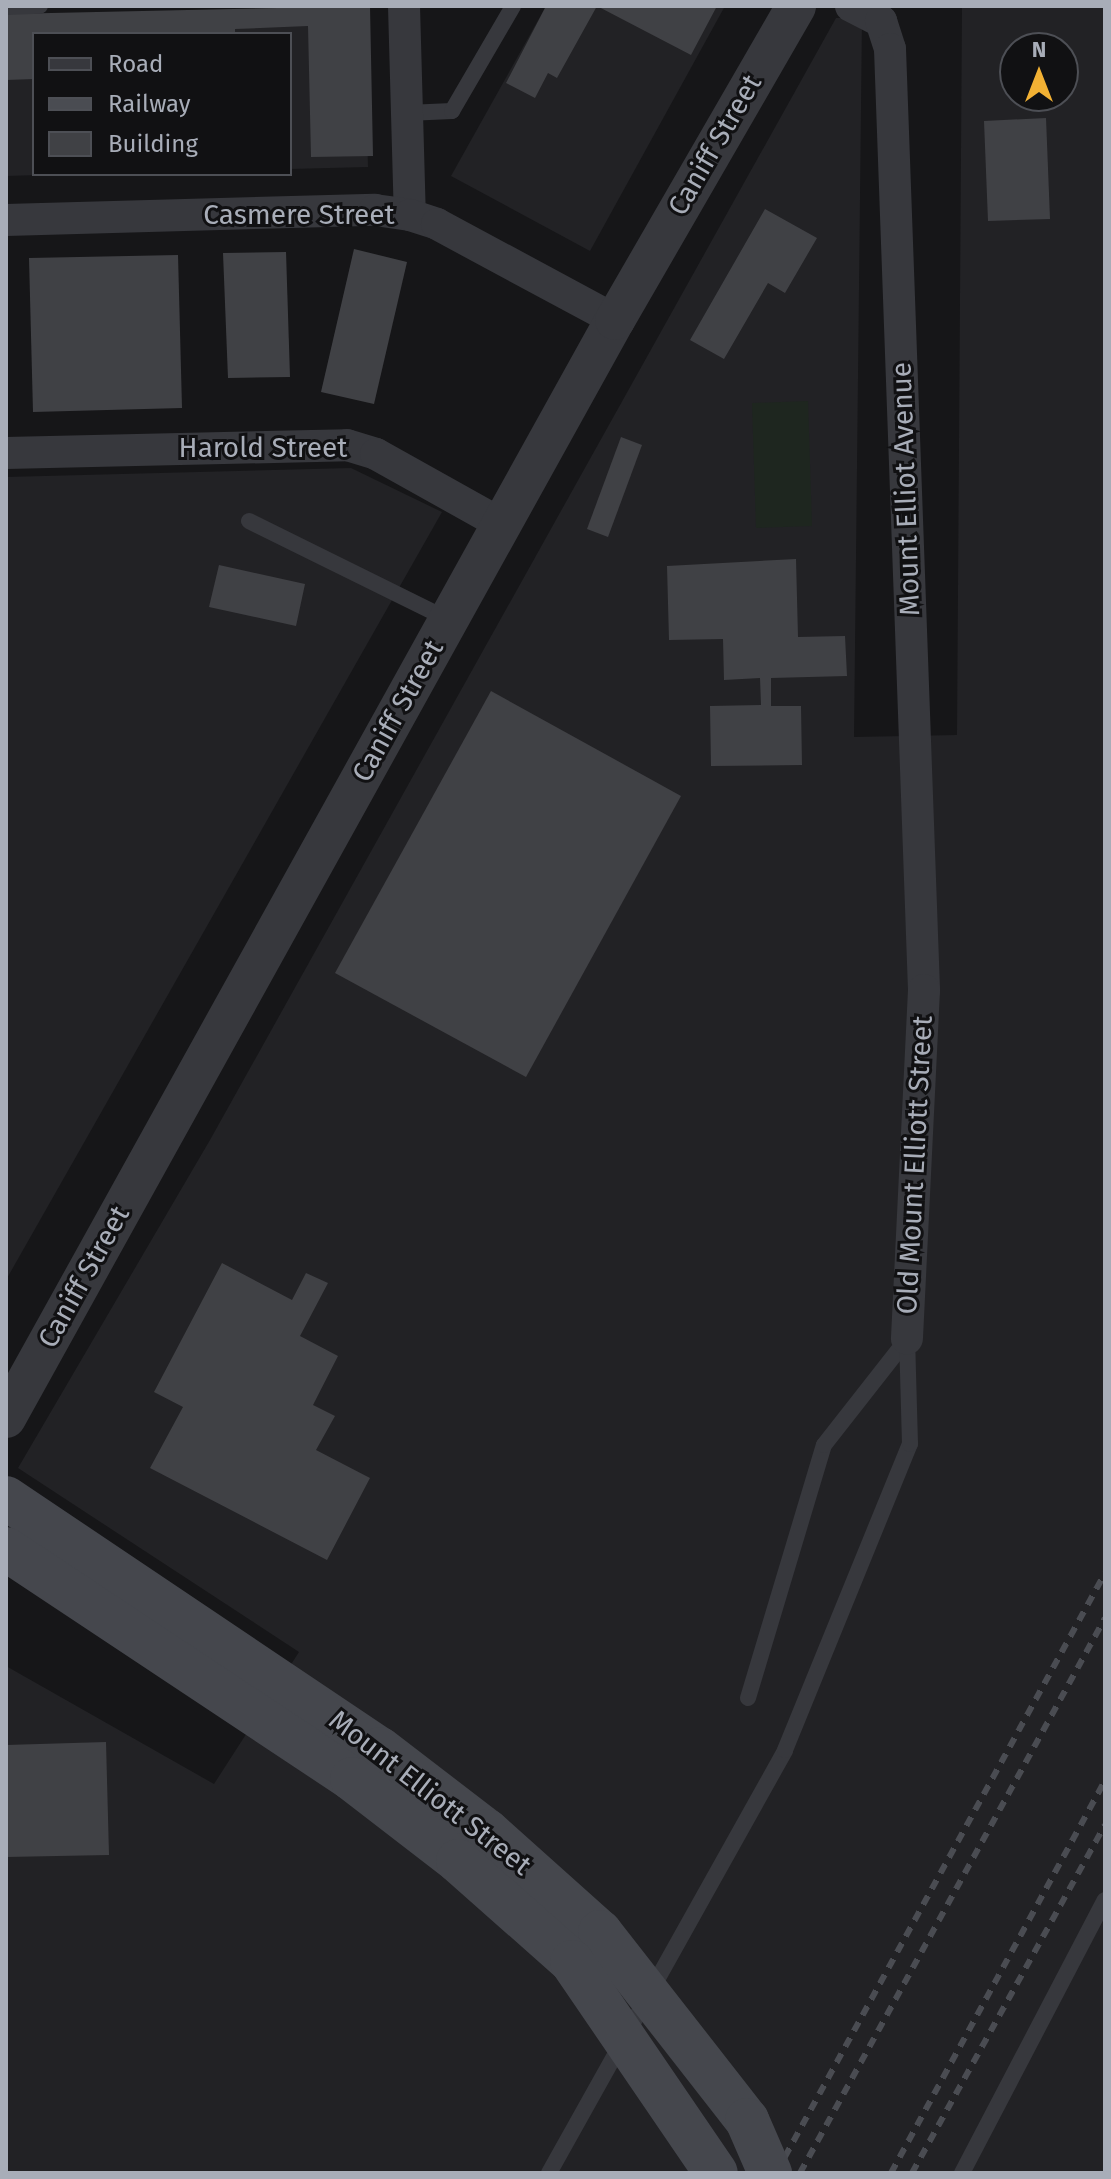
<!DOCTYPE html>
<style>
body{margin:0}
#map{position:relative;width:1111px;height:2179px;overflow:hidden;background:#161618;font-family:"Fira Sans",sans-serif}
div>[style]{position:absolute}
.built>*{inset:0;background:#222225}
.green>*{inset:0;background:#1e261f}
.building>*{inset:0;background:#404145}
.service>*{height:16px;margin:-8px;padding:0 8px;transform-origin:8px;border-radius:8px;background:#37383d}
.minor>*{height:32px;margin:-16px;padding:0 16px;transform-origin:16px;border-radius:16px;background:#37383d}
.tertiary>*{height:40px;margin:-20px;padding:0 20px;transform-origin:20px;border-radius:20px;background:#37383d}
.rail>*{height:6px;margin-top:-3px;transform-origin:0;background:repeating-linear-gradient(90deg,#4a4c52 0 10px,transparent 0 18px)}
.secondary-bridge>*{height:44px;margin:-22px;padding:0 22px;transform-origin:22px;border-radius:22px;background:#45474d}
span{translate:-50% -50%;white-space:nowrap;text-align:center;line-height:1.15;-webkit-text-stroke:6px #111113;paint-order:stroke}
.street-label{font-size:28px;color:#a8adb8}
.frame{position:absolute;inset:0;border:8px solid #a8adb8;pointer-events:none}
.legend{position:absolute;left:32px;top:32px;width:260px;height:144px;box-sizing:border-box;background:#111113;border:2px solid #4d4f55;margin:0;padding:10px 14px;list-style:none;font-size:24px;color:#a8adb8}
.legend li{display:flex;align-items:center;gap:16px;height:40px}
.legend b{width:40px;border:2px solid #4d4f55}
.north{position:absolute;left:999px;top:32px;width:80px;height:80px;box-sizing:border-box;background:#111113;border:2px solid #4d4f55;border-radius:50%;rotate:0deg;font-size:22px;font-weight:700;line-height:32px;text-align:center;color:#a8adb8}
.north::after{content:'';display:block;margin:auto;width:28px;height:36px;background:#f2b134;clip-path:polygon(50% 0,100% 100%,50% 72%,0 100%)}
</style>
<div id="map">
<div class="built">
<div style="clip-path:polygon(546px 6px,725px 6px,590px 251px,451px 176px)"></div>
<div style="clip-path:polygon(evenodd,962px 6px,1105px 6px,1105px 2173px,6px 2173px,6px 1666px,214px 1784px,299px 1652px,18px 1468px,210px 1140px,836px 18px,862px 18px,854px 737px,957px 735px,962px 6px,1015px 48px,1063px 48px,1063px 96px,1015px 96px,1015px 48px)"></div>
<div style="clip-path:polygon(364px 10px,368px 167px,290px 169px,290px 34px,34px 34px,34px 174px,75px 174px,6px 176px,6px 19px)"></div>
<div style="clip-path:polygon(351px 468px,442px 512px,6px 1280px,6px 477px)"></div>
</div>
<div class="green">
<div style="clip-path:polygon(808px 401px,812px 526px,756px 528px,752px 403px)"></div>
</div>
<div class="building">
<div style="clip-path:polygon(370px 6px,373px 156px,311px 157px,308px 26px,235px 29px,235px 34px,34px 34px,34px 79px,6px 80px,6px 14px)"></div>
<div style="clip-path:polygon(546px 6px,717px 6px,691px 55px,597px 6px,557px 78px,548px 73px,535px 98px,506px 83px)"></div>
<div style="clip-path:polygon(1046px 118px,1050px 219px,988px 221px,984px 121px)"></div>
<div style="clip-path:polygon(765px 209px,817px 238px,785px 293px,768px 283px,724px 359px,690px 340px)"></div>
<div style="clip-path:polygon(354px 249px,407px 262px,374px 404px,321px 392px)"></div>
<div style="clip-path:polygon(286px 252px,290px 377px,228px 378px,223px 253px)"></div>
<div style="clip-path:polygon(178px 255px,182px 408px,33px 412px,29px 258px)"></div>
<div style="clip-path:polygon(621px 437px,642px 445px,608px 537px,587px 529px)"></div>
<div style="clip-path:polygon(796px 559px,798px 637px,845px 636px,847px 676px,771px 678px,771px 706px,801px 706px,802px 765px,711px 766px,710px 706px,761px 705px,760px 678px,724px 680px,723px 639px,669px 640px,667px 566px)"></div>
<div style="clip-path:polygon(219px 565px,305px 584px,296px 626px,209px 607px)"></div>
<div style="clip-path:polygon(491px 691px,681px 796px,526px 1077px,335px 973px)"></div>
<div style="clip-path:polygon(222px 1263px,292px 1300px,306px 1273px,328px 1283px,300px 1336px,338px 1356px,313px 1405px,335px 1416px,316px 1450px,370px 1478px,327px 1560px,150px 1468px,183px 1407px,154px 1392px)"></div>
<div style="clip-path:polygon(106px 1742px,109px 1855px,6px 1857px,6px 1745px)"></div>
</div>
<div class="service">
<div style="left:6px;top:7px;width:34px;rotate:-2deg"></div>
<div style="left:407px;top:113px;width:45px;rotate:-2.5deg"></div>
<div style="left:452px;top:111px;width:121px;rotate:-59.8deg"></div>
<div style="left:249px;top:521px;width:221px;rotate:26.3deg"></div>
<div style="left:748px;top:1698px;width:264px;rotate:-73.3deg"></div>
<div style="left:824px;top:1445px;width:135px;rotate:-51.9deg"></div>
<div style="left:549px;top:2173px;width:484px;rotate:-60.8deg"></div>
<div style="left:785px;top:1750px;width:331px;rotate:-67.8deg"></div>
<div style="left:910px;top:1444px;width:105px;rotate:-91.6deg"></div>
<div style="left:962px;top:2173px;width:308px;rotate:-62.4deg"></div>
</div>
<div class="minor">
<div style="left:404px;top:6px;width:209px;rotate:88.4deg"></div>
<div style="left:851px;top:6px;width:34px;rotate:27deg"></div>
<div style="left:881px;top:21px;width:29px;rotate:72deg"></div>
<div style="left:890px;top:49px;width:942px;rotate:87.93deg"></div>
<div style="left:924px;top:990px;width:349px;rotate:92.8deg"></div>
<div style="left:6px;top:220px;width:369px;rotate:-1.6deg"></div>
<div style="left:375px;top:210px;width:35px;rotate:8deg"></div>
<div style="left:410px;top:215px;width:28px;rotate:18deg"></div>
<div style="left:437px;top:224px;width:202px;rotate:28.3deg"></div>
<div style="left:6px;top:453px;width:341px;rotate:-1.3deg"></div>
<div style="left:347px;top:445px;width:30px;rotate:17deg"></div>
<div style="left:376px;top:454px;width:143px;rotate:29.2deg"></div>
</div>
<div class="tertiary">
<div style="left:6px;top:1418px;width:1256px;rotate:-60.99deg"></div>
<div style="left:615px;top:320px;width:362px;rotate:-60deg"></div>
</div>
<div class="rail">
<div style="left:776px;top:2173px;width:684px;rotate:-61.26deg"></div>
<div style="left:800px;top:2173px;width:633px;rotate:-61.21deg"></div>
<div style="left:891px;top:2173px;width:447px;rotate:-61.4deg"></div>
<div style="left:912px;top:2173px;width:398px;rotate:-61deg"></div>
</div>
<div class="secondary-bridge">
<div style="left:6px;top:1498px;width:450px;rotate:33.9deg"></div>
<div style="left:380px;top:1749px;width:135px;rotate:37.5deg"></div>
<div style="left:487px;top:1831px;width:152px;rotate:41.8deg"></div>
<div style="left:600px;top:1932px;width:239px;rotate:52deg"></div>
<div style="left:747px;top:2120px;width:58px;rotate:66.5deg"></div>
<div style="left:6px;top:1549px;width:415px;rotate:33.6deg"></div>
<div style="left:352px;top:1779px;width:134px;rotate:37.7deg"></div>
<div style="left:458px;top:1861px;width:152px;rotate:41.5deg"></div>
<div style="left:572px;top:1962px;width:255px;rotate:55.7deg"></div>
</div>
<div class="street-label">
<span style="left:715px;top:145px;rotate:-60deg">Caniff Street</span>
<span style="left:299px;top:215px">Casmere Street</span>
<span style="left:263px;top:448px">Harold Street</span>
<span style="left:906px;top:489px;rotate:-92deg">Mount Elliot Avenue</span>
<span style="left:398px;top:711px;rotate:-61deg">Caniff Street</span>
<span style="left:915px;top:1165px;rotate:-87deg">Old Mount Elliott Street</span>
<span style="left:84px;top:1277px;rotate:-61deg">Caniff Street</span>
<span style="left:430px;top:1793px;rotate:38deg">Mount Elliott Street</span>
</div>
<div class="frame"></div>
<ul class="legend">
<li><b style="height:10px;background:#37383d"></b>Road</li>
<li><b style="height:10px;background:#4a4c52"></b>Railway</li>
<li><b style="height:22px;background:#404145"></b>Building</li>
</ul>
<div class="north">N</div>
</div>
